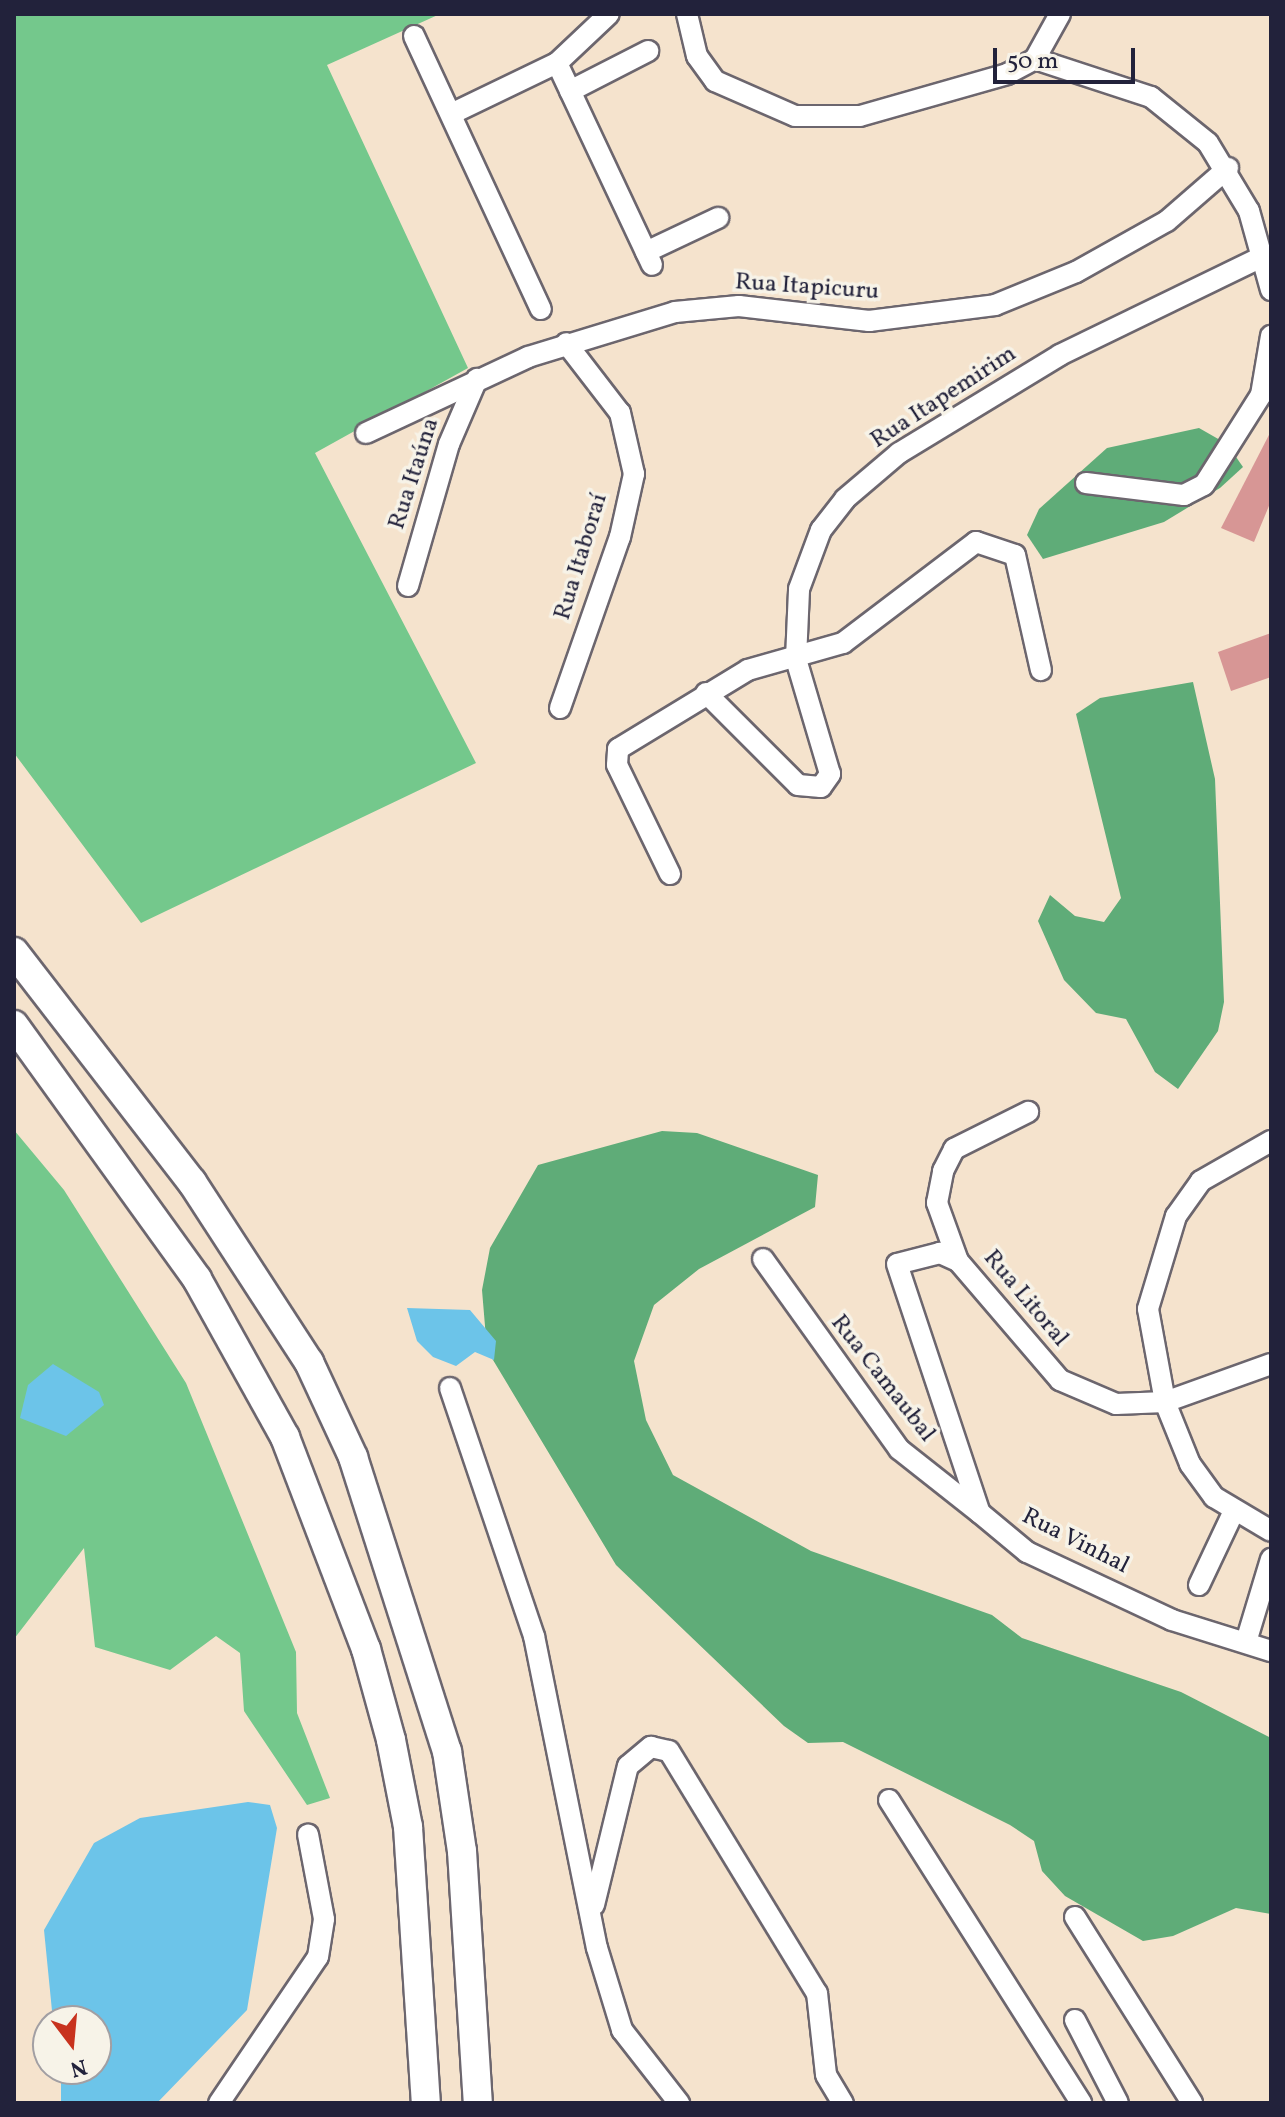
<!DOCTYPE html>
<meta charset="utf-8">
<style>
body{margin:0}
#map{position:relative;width:1285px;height:2117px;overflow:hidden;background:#f5e3cd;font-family:Vollkorn,serif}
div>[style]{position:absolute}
.green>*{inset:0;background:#74c88c}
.forest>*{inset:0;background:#5fac78}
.water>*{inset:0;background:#6cc4e9}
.building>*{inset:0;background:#d79695}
.roads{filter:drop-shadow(2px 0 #6c666e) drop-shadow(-2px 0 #6c666e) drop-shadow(0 2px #6c666e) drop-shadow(0 -2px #6c666e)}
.minor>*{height:20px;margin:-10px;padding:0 10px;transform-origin:10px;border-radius:10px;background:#fff}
.highway>*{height:28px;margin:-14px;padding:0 14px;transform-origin:14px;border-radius:14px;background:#fff}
span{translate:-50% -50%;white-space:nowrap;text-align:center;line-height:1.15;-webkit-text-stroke:7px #f7f3e8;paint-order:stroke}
.street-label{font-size:24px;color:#22223b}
.frame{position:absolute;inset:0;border:16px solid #22223b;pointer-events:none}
.north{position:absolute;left:32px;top:2005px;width:80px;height:80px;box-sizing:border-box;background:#f7f3e8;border:2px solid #a29fa3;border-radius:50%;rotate:164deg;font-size:22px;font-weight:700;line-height:32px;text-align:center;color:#22223b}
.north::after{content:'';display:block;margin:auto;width:28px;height:36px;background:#c8321e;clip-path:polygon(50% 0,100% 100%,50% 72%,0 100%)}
.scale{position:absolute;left:993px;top:48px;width:142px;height:36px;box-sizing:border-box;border:4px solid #22223b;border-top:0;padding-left:10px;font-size:24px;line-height:28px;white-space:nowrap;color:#22223b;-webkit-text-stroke:6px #f7f3e8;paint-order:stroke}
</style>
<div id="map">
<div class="green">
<div style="clip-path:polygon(14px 14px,440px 14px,327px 65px,468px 368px,315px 453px,476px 763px,141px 923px,14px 753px)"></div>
<div style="clip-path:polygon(14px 1130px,64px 1190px,186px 1383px,296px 1652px,297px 1713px,330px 1798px,307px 1805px,244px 1711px,240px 1653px,216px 1636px,170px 1670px,95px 1647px,84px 1548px,14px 1639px)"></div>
</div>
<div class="forest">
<div style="clip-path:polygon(1199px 428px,1227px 444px,1243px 467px,1220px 488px,1164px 522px,1043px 559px,1027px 535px,1039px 509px,1107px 448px)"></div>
<div style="clip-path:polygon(1193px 682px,1215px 779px,1224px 1002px,1218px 1031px,1178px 1089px,1155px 1072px,1126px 1019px,1096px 1013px,1064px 980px,1038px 921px,1050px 895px,1075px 916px,1104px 922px,1121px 898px,1076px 714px,1100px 698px)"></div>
<div style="clip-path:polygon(662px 1131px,697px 1133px,818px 1175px,815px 1207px,699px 1269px,654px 1305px,634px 1361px,646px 1420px,673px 1475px,811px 1551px,992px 1615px,1022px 1638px,1181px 1692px,1271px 1738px,1271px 1914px,1236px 1908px,1173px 1936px,1143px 1941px,1065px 1896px,1042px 1871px,1034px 1841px,1010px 1825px,843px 1742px,808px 1743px,784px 1726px,616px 1565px,487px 1350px,482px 1290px,490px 1248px,538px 1165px)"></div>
</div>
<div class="water">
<div style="clip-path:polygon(407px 1308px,470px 1310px,496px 1341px,494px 1360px,475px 1352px,456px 1366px,433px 1357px,417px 1341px)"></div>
<div style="clip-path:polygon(53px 1364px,99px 1392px,104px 1405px,66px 1436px,20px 1418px,28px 1385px)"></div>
<div style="clip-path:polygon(248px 1802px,270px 1805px,277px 1828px,247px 2010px,157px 2103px,61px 2103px,61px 2069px,96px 2069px,96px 2021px,53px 2021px,44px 1930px,94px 1843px,140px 1818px)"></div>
</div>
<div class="building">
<div style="clip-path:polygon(1271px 431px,1271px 501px,1254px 542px,1221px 528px)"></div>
<div style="clip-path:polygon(1271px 633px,1271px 677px,1231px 691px,1218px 652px)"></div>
</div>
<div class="roads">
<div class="minor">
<div style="left:687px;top:14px;width:43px;rotate:76.6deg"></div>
<div style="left:697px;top:56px;width:31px;rotate:54deg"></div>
<div style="left:715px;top:81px;width:87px;rotate:23.6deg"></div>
<div style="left:795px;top:116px;width:65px"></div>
<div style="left:860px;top:116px;width:153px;rotate:-15.9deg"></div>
<div style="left:1007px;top:74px;width:32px;rotate:-28deg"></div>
<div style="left:1035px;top:59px;width:51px;rotate:-60.9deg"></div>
<div style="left:414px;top:36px;width:301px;rotate:65.1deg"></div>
<div style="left:1035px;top:59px;width:122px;rotate:18.1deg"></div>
<div style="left:1151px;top:97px;width:73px;rotate:38.9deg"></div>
<div style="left:1208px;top:143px;width:79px;rotate:58.9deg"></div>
<div style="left:1249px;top:211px;width:82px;rotate:74.4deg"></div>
<div style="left:557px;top:63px;width:223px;rotate:64.8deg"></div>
<div style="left:570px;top:91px;width:88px;rotate:-27.1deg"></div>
<div style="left:451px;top:114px;width:118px;rotate:-25.7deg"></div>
<div style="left:557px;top:63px;width:71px;rotate:-43.3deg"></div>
<div style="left:646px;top:252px;width:80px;rotate:-25.3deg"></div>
<div style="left:366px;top:433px;width:179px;rotate:-25.1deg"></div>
<div style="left:528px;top:357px;width:154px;rotate:-17deg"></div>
<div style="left:675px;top:312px;width:64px;rotate:-5.4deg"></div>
<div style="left:739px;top:306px;width:131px;rotate:6.6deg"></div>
<div style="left:869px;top:321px;width:127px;rotate:-7.2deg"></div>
<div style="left:995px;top:305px;width:87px;rotate:-22.2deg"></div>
<div style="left:1076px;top:272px;width:104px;rotate:-29.3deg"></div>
<div style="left:1167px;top:221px;width:81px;rotate:-41deg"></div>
<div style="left:1086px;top:483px;width:99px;rotate:7deg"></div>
<div style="left:1184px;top:495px;width:22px;rotate:-27deg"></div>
<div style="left:1204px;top:485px;width:107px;rotate:-57.7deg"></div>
<div style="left:1261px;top:395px;width:60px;rotate:-80.4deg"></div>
<div style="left:408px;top:586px;width:148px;rotate:-73.9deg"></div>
<div style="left:449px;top:444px;width:71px;rotate:-66.7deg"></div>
<div style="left:706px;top:693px;width:130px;rotate:45deg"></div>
<div style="left:798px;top:785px;width:23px;rotate:5deg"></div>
<div style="left:821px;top:787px;width:16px;rotate:-55deg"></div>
<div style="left:830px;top:774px;width:120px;rotate:-106.5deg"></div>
<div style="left:796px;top:659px;width:70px;rotate:-87.5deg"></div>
<div style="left:799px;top:589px;width:63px;rotate:-69.6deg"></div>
<div style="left:821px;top:530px;width:39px;rotate:-52deg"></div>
<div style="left:845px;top:499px;width:71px;rotate:-40.4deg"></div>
<div style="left:899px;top:453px;width:188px;rotate:-31.3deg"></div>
<div style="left:1060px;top:355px;width:229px;rotate:-25.9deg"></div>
<div style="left:560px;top:708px;width:181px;rotate:-70.7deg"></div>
<div style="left:620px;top:537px;width:65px;rotate:-77.5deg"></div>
<div style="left:634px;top:474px;width:63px;rotate:-102.9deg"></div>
<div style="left:620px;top:413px;width:88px;rotate:-127.6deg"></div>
<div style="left:670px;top:874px;width:121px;rotate:-115.9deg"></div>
<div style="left:617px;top:765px;width:16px;rotate:-86deg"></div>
<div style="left:618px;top:749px;width:152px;rotate:-31.3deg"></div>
<div style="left:748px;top:670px;width:99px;rotate:-15.9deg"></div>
<div style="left:843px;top:643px;width:167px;rotate:-37.2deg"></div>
<div style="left:976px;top:542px;width:41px;rotate:18.4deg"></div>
<div style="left:1015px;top:555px;width:118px;rotate:77.3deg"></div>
<div style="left:1271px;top:1141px;width:81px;rotate:150.3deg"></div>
<div style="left:1201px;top:1181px;width:43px;rotate:125.5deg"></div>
<div style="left:1176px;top:1216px;width:97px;rotate:106.8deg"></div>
<div style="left:1148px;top:1309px;width:95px;rotate:79.6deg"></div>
<div style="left:1165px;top:1402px;width:67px;rotate:68deg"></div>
<div style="left:1190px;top:1464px;width:41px;rotate:54deg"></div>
<div style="left:1214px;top:1497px;width:66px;rotate:30.8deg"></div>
<div style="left:763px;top:1259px;width:234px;rotate:54.4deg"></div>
<div style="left:899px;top:1449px;width:103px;rotate:38.3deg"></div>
<div style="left:958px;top:1261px;width:62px;rotate:-109.9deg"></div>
<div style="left:937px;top:1203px;width:33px;rotate:-79deg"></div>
<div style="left:943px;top:1171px;width:25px;rotate:-63deg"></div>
<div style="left:954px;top:1149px;width:83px;rotate:-26.6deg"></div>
<div style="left:1271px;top:1364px;width:113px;rotate:160.3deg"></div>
<div style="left:1165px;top:1402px;width:49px;rotate:177.7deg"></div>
<div style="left:1116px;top:1404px;width:61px;rotate:-156.8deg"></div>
<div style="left:1060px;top:1380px;width:157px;rotate:-130.6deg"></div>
<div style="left:958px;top:1261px;width:20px;rotate:-156deg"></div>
<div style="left:940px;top:1253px;width:44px;rotate:165.7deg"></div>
<div style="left:897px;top:1264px;width:262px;rotate:71.6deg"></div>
<div style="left:980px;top:1513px;width:61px;rotate:39.7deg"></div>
<div style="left:1027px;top:1552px;width:160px;rotate:25.1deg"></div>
<div style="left:1172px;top:1620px;width:104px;rotate:17.4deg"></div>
<div style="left:450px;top:1388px;width:262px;rotate:71.3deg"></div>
<div style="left:534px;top:1636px;width:318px;rotate:78.6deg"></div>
<div style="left:597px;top:1948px;width:86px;rotate:73deg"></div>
<div style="left:622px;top:2030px;width:93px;rotate:52deg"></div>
<div style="left:1199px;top:1585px;width:82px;rotate:-64.7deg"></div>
<div style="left:1246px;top:1642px;width:87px;rotate:-73.2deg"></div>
<div style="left:889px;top:1800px;width:359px;rotate:57.6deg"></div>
<div style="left:594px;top:1905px;width:143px;rotate:-76.3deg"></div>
<div style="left:628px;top:1766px;width:30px;rotate:-40deg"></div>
<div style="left:651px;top:1747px;width:18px;rotate:13deg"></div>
<div style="left:669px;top:1751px;width:284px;rotate:58.6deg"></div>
<div style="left:817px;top:1993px;width:82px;rotate:83.7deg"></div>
<div style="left:826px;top:2075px;width:33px;rotate:59deg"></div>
<div style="left:1075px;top:1917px;width:220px;rotate:57.8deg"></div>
<div style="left:1075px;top:2020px;width:93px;rotate:62.6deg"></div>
<div style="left:219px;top:2103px;width:176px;rotate:-55.9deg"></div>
<div style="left:318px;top:1957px;width:38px;rotate:-81deg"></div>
<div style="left:324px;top:1919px;width:86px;rotate:-100.7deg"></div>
</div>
<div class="highway">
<div style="left:14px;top:952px;width:291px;rotate:52.3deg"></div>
<div style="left:192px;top:1182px;width:215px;rotate:57deg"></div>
<div style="left:309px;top:1362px;width:105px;rotate:65.1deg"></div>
<div style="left:353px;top:1457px;width:309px;rotate:72.3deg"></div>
<div style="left:447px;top:1751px;width:101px;rotate:81.5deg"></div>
<div style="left:462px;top:1851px;width:253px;rotate:86.4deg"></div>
<div style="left:14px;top:1025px;width:313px;rotate:54.2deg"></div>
<div style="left:197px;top:1279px;width:181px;rotate:60.9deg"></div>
<div style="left:285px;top:1437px;width:227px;rotate:69.1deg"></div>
<div style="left:366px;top:1649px;width:94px;rotate:74.6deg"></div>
<div style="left:391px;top:1740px;width:89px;rotate:78.9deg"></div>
<div style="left:408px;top:1827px;width:277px;rotate:86.3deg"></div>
</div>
</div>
<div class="street-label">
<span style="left:807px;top:288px;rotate:4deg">Rua Itapicuru</span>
<span style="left:944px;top:398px;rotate:-33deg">Rua Itapemirim</span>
<span style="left:415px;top:474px;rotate:-72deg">Rua Itaúna</span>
<span style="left:582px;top:557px;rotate:-73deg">Rua Itaboraí</span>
<span style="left:1025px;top:1299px;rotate:50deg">Rua Litoral</span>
<span style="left:882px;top:1379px;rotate:52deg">Rua Camaubal</span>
<span style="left:1075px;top:1542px;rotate:27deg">Rua Vinhal</span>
</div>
<div class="frame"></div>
<div class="north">N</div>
<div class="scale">50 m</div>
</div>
